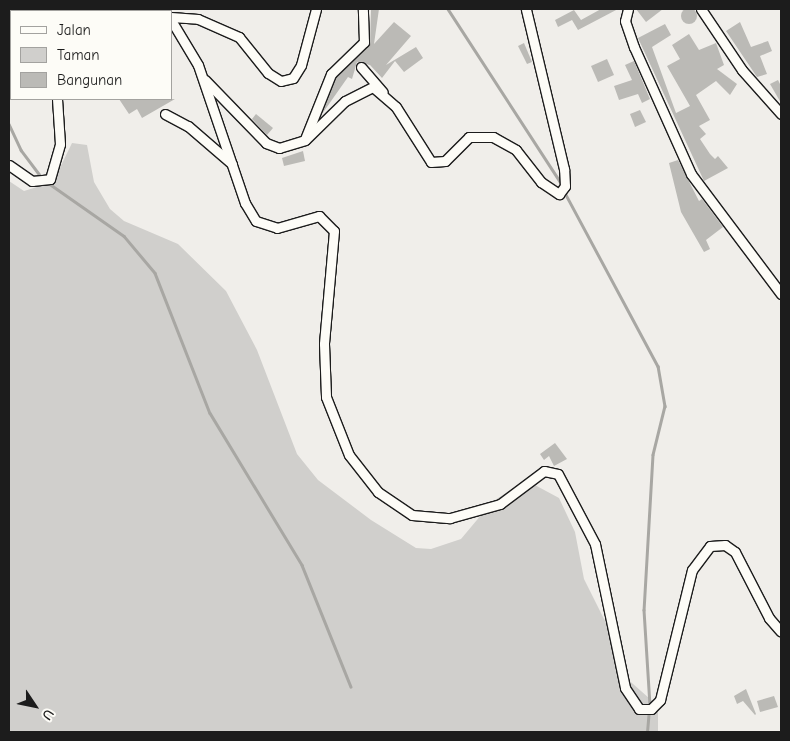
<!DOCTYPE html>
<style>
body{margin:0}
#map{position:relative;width:790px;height:741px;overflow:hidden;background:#f0eeea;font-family:"Comic Neue",sans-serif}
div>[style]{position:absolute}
.green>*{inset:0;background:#d0cfcc}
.stream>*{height:2.5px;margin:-1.25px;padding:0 1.25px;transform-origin:1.25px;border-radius:1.25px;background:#a8a7a3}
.building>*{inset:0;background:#bbbab6}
.round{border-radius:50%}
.roads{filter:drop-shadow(1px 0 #1c1c1c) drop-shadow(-1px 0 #1c1c1c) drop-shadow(0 1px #1c1c1c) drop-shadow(0 -1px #1c1c1c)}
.street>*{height:9px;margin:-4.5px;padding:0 4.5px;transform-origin:4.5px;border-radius:4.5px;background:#fdfcf7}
span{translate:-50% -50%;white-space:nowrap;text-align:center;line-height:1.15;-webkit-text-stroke:4px #fdfcf7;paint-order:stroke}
.frame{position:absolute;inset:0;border:10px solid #1c1c1c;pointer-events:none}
.legend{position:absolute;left:10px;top:10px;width:162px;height:90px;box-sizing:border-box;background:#fdfcf7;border:1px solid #a3a29f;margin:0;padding:6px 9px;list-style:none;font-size:15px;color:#1c1c1c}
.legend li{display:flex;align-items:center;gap:10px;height:25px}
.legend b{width:25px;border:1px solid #a3a29f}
.north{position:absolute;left:10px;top:681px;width:50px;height:50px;-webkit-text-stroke:4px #fdfcf7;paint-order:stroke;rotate:124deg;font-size:14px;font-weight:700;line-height:20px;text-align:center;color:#1c1c1c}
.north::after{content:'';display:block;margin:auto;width:18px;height:22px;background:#1c1c1c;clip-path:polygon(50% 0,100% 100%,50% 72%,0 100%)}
</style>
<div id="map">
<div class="green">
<div style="clip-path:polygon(72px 143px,87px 145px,94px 182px,110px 209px,124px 221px,178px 244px,226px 291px,257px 350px,297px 454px,318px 480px,371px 520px,416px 548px,431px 549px,461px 539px,492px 502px,518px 485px,533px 484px,559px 498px,575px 532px,584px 579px,611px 633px,624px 676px,658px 706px,658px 732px,9px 732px,9px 181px,24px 191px,53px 182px)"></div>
</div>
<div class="stream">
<div style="left:448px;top:9px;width:207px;rotate:57deg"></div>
<div style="left:9px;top:124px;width:29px;rotate:65deg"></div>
<div style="left:21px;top:150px;width:35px;rotate:53deg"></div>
<div style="left:47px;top:182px;width:94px;rotate:35deg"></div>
<div style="left:124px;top:236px;width:48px;rotate:50deg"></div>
<div style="left:155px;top:273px;width:150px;rotate:68.6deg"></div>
<div style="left:210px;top:413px;width:178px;rotate:58.8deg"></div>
<div style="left:302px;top:565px;width:131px;rotate:68.1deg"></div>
<div style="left:564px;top:191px;width:199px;rotate:61.8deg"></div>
<div style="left:658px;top:366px;width:41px;rotate:80.1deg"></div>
<div style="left:665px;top:406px;width:50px;rotate:103.8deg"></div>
<div style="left:653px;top:455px;width:155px;rotate:93.3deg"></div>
<div style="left:644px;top:610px;width:96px;rotate:86.4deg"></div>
<div style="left:647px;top:732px;width:21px;rotate:-85deg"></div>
</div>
<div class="building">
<div class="round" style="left:681px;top:8px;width:16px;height:16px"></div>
<div style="clip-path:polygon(371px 9px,379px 9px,374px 44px,394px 22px,411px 36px,386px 65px,416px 47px,423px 58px,404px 72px,395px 61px,382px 78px,370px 65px,357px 62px,352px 79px,348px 77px,322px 114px,336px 78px,370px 45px)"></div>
<div style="clip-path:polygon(601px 9px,618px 9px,578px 30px,572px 20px,558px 27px,555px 20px,574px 10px,581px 20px)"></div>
<div style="clip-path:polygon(636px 9px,663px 9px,646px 22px)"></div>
<div style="clip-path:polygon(740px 22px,751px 47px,768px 41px,772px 51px,760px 56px,767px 74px,757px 77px,726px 31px)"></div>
<div style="clip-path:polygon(665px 24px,671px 35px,652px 47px,676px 113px,690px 106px,667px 66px,680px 59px,672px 45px,689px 34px,699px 50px,716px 43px,724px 65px,717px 69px,737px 84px,730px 95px,716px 81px,696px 95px,710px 120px,699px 126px,706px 134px,700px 139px,710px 154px,715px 159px,718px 156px,728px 168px,704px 181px,638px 38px)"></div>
<div style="clip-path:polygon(524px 43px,532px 62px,527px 64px,518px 46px)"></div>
<div style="clip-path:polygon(607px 59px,614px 75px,598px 82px,591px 66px)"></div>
<div style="clip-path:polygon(634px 61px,650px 99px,642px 103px,638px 94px,619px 100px,614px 86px,632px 80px,625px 65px)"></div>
<div style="clip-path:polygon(778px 80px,781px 86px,781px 103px,770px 84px)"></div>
<div style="clip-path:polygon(119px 99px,175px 99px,142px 118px,137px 109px,129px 114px)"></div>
<div style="clip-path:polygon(640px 110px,646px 122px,635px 127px,630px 114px)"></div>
<div style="clip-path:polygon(256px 114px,273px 128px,267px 135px,252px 119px)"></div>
<div style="clip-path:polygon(303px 151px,305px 161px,284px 166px,282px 158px)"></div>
<div style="clip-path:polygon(678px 160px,699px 201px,702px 199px,723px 227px,706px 240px,710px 249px,704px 252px,681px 212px,669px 163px)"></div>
<div style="clip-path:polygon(555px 443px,567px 459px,554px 466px,549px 456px,544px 460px,540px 454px)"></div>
<div style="clip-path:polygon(746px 689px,756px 714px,755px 715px,743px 701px,737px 704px,734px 696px)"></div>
<div style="clip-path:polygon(774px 696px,778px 707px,760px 712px,757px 701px)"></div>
</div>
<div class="roads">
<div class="street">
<div style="left:161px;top:9px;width:4px;rotate:34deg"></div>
<div style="left:628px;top:9px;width:12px;rotate:104deg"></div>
<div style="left:625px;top:21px;width:28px;rotate:71deg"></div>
<div style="left:634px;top:47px;width:139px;rotate:65.8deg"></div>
<div style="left:691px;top:174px;width:150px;rotate:53.1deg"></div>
<div style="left:701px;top:9px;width:73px;rotate:56.1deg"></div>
<div style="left:742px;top:70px;width:59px;rotate:48.4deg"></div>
<div style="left:45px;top:11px;width:2px;rotate:-63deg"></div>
<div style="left:171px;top:17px;width:27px;rotate:4deg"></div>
<div style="left:198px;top:19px;width:45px;rotate:23.7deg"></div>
<div style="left:239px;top:37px;width:46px;rotate:51.1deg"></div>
<div style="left:268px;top:73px;width:15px;rotate:32deg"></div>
<div style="left:281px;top:81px;width:12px;rotate:-14deg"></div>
<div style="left:293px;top:78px;width:15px;rotate:-58deg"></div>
<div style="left:301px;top:65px;width:58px;rotate:-75deg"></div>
<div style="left:171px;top:20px;width:52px;rotate:59deg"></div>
<div style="left:198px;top:65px;width:146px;rotate:71.2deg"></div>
<div style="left:245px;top:203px;width:21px;rotate:59deg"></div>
<div style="left:256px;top:221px;width:22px;rotate:18deg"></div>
<div style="left:277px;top:228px;width:44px;rotate:-15.9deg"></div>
<div style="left:319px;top:216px;width:21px;rotate:45deg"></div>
<div style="left:334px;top:231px;width:113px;rotate:95.1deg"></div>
<div style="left:324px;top:344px;width:53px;rotate:87.8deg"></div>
<div style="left:326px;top:397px;width:62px;rotate:68.4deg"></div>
<div style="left:349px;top:455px;width:47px;rotate:51.9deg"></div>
<div style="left:378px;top:492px;width:41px;rotate:34.1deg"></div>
<div style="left:412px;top:515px;width:38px;rotate:5deg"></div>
<div style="left:450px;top:518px;width:52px;rotate:-15.6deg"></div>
<div style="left:500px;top:504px;width:55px;rotate:-36.9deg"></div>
<div style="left:544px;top:471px;width:14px;rotate:12deg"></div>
<div style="left:558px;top:474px;width:79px;rotate:62.1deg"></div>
<div style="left:595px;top:544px;width:147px;rotate:78.2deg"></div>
<div style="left:625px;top:688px;width:25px;rotate:56deg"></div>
<div style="left:639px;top:709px;width:12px"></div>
<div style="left:651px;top:709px;width:13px;rotate:-45deg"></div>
<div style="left:660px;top:700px;width:134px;rotate:-76.2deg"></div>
<div style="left:692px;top:570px;width:30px;rotate:-53deg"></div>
<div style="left:710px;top:546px;width:15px;rotate:-4deg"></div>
<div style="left:725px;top:545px;width:12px;rotate:35deg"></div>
<div style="left:735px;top:552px;width:74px;rotate:62.7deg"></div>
<div style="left:769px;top:618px;width:18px;rotate:49deg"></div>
<div style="left:361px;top:67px;width:33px;rotate:49deg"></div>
<div style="left:205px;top:80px;width:88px;rotate:45.9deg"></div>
<div style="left:266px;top:143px;width:14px;rotate:21deg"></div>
<div style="left:279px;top:148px;width:27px;rotate:-17deg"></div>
<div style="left:305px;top:140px;width:56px;rotate:-44.3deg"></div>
<div style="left:345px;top:101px;width:31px;rotate:-27deg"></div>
<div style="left:373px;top:87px;width:30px;rotate:41deg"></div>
<div style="left:396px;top:107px;width:65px;rotate:57.5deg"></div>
<div style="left:431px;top:162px;width:14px;rotate:-4deg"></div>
<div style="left:445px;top:161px;width:34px;rotate:-45deg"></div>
<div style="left:469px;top:137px;width:24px"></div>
<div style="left:493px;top:137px;width:26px;rotate:29deg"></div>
<div style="left:516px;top:150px;width:41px;rotate:52deg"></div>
<div style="left:541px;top:182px;width:22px;rotate:34deg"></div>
<div style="left:559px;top:194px;width:10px;rotate:-53deg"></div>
<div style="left:565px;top:186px;width:17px;rotate:-93deg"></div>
<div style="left:564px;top:169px;width:164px;rotate:-103.4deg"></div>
<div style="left:165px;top:114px;width:26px;rotate:28deg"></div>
<div style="left:188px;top:126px;width:58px;rotate:40.8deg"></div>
<div style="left:305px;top:139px;width:70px;rotate:-68.2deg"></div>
<div style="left:331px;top:74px;width:46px;rotate:-44.1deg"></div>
<div style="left:364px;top:42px;width:33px;rotate:-92deg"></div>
<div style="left:9px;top:165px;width:28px;rotate:35deg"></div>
<div style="left:32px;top:181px;width:18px;rotate:-6deg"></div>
<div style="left:50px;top:179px;width:36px;rotate:-74deg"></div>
<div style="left:60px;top:144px;width:45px;rotate:-93.8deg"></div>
</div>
</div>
<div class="frame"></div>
<ul class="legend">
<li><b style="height:6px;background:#fdfcf7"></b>Jalan</li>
<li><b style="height:14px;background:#d0cfcc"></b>Taman</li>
<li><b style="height:14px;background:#bbbab6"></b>Bangunan</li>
</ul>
<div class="north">U</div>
</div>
